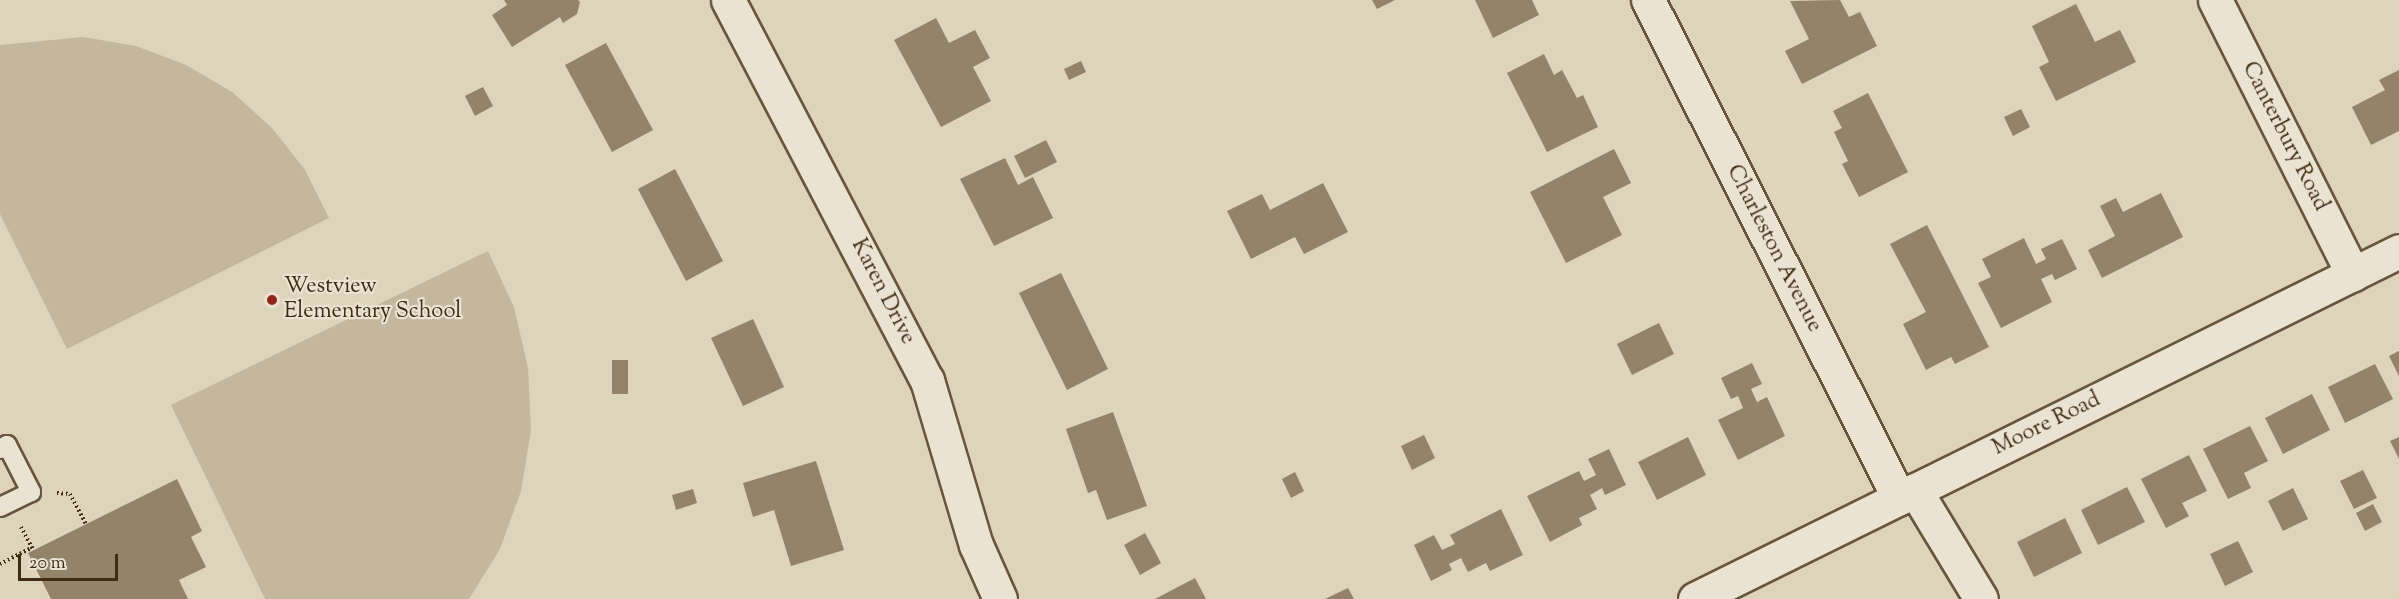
<!DOCTYPE html>
<style>
body{margin:0}
#map{position:relative;width:2399px;height:599px;overflow:hidden;background:#ded4bb;font-family:"Sorts Mill Goudy",serif}
div>[style]{position:absolute}
.green>*{inset:0;background:#c3b79e}
.building>*{inset:0;background:#92836a}
.path>*{height:4px;margin-top:-2px;transform-origin:0;background:repeating-linear-gradient(90deg,#3f2c12 0 1.5px,transparent 0 4.5px)}
.roads{filter:drop-shadow(2px 0 #67563c) drop-shadow(-2px 0 #67563c) drop-shadow(0 2px #67563c) drop-shadow(0 -2px #67563c)}
.service>*{height:18px;margin:-9px;padding:0 9px;transform-origin:9px;border-radius:9px;background:#eae3d3}
.minor>*{height:33px;margin:-16.5px;padding:0 16.5px;transform-origin:16.5px;border-radius:16.5px;background:#eae3d3}
.tertiary>*{height:33px;margin:-16.5px;padding:0 16.5px;transform-origin:16.5px;border-radius:16.5px;background:#eae3d3}
.dots>*{width:16px;height:16px;translate:-50% -50%;box-sizing:border-box;border:3px solid #eae3d3;border-radius:50%}
span{translate:-50% -50%;white-space:nowrap;text-align:center;line-height:1.15;-webkit-text-stroke:4.5px #eae3d3;paint-order:stroke}
.street-label{font-size:22px;color:#3f2c12}
.poi-label{font-size:22px;color:#3f2c12}
.left{translate:0 -50%;text-align:left}
.scale{position:absolute;left:18px;top:554px;width:100px;height:27px;box-sizing:border-box;border:3px solid #3f2c12;border-top:0;padding-left:8px;font-size:18px;line-height:21px;white-space:nowrap;color:#3f2c12;-webkit-text-stroke:4px #eae3d3;paint-order:stroke}
</style>
<div id="map">
<div class="green">
<div style="clip-path:polygon(83px 37px,136px 46px,186px 65px,232px 92px,272px 128px,305px 170px,329px 218px,67px 349px,0 214px,0 45px)"></div>
<div style="clip-path:polygon(488px 251px,514px 307px,528px 368px,531px 430px,521px 491px,500px 549px,469px 599px,265px 599px,171px 405px)"></div>
</div>
<div class="building">
<div style="clip-path:polygon(504px 0,578px 0,580px 2px,577px 14px,563px 23px,560px 17px,512px 47px,492px 15px,507px 5px)"></div>
<div style="clip-path:polygon(1372px 0,1395px 0,1377px 9px)"></div>
<div style="clip-path:polygon(1475px 0,1532px 0,1539px 15px,1493px 38px)"></div>
<div style="clip-path:polygon(1840px 0,1849px 17px,1860px 12px,1877px 46px,1802px 84px,1785px 51px,1809px 39px,1790px 1px)"></div>
<div style="clip-path:polygon(2076px 4px,2095px 42px,2120px 30px,2136px 62px,2056px 101px,2039px 67px,2049px 62px,2032px 26px)"></div>
<div style="clip-path:polygon(936px 18px,949px 43px,975px 30px,990px 58px,973px 67px,991px 101px,941px 127px,894px 40px)"></div>
<div style="clip-path:polygon(606px 43px,653px 130px,612px 152px,565px 65px)"></div>
<div style="clip-path:polygon(1544px 54px,1554px 75px,1562px 70px,1577px 98px,1583px 95px,1598px 127px,1547px 152px,1507px 73px)"></div>
<div style="clip-path:polygon(1081px 61px,1086px 72px,1069px 80px,1064px 69px)"></div>
<div style="clip-path:polygon(2399px 70px,2399px 131px,2371px 145px,2352px 107px,2385px 90px,2379px 80px)"></div>
<div style="clip-path:polygon(483px 87px,493px 106px,475px 116px,465px 96px)"></div>
<div style="clip-path:polygon(1868px 93px,1908px 172px,1859px 197px,1842px 164px,1848px 161px,1834px 132px,1842px 128px,1833px 111px)"></div>
<div style="clip-path:polygon(2021px 109px,2030px 127px,2013px 136px,2004px 117px)"></div>
<div style="clip-path:polygon(1046px 140px,1057px 162px,1025px 178px,1014px 156px)"></div>
<div style="clip-path:polygon(1614px 149px,1631px 183px,1603px 197px,1622px 235px,1566px 263px,1530px 192px)"></div>
<div style="clip-path:polygon(1005px 158px,1018px 185px,1033px 177px,1053px 218px,994px 246px,960px 179px)"></div>
<div style="clip-path:polygon(675px 169px,723px 261px,686px 281px,638px 189px)"></div>
<div style="clip-path:polygon(1323px 183px,1348px 232px,1304px 254px,1295px 237px,1251px 259px,1227px 211px,1262px 194px,1270px 210px)"></div>
<div style="clip-path:polygon(2161px 193px,2183px 237px,2102px 278px,2088px 250px,2115px 236px,2100px 206px,2116px 198px,2123px 212px)"></div>
<div style="clip-path:polygon(1927px 225px,1989px 347px,1955px 364px,1951px 357px,1926px 370px,1903px 324px,1926px 312px,1890px 244px)"></div>
<div style="clip-path:polygon(2024px 238px,2036px 264px,2046px 259px,2041px 249px,2062px 239px,2077px 269px,2055px 280px,2052px 274px,2041px 279px,2052px 302px,2001px 328px,1978px 283px,1991px 277px,1982px 259px)"></div>
<div style="clip-path:polygon(1061px 273px,1108px 369px,1067px 390px,1019px 293px)"></div>
<div style="clip-path:polygon(753px 319px,784px 387px,743px 406px,711px 338px)"></div>
<div style="clip-path:polygon(1659px 323px,1674px 354px,1632px 375px,1617px 344px)"></div>
<div style="clip-path:polygon(2399px 351px,2399px 376px,2389px 356px)"></div>
<div style="clip-path:polygon(612px 360px,628px 360px,628px 394px,612px 394px)"></div>
<div style="clip-path:polygon(1752px 363px,1762px 384px,1751px 389px,1757px 402px,1767px 397px,1785px 436px,1738px 460px,1718px 420px,1743px 408px,1738px 396px,1731px 399px,1721px 378px)"></div>
<div style="clip-path:polygon(2375px 364px,2393px 399px,2345px 423px,2328px 387px)"></div>
<div style="clip-path:polygon(2312px 394px,2330px 430px,2283px 454px,2265px 418px)"></div>
<div style="clip-path:polygon(1113px 412px,1147px 506px,1107px 520px,1096px 490px,1088px 493px,1066px 429px)"></div>
<div style="clip-path:polygon(2250px 426px,2268px 461px,2244px 473px,2251px 488px,2228px 499px,2203px 449px)"></div>
<div style="clip-path:polygon(1424px 435px,1435px 458px,1412px 470px,1401px 446px)"></div>
<div style="clip-path:polygon(1688px 437px,1706px 475px,1657px 500px,1638px 462px)"></div>
<div style="clip-path:polygon(2399px 437px,2399px 459px,2390px 441px)"></div>
<div style="clip-path:polygon(1609px 449px,1626px 485px,1605px 495px,1602px 488px,1590px 495px,1597px 509px,1579px 518px,1582px 525px,1550px 542px,1527px 496px,1579px 471px,1584px 481px,1596px 475px,1588px 459px)"></div>
<div style="clip-path:polygon(2189px 455px,2207px 491px,2182px 503px,2189px 516px,2166px 528px,2141px 479px)"></div>
<div style="clip-path:polygon(816px 461px,844px 550px,791px 566px,774px 510px,753px 517px,743px 483px)"></div>
<div style="clip-path:polygon(2363px 470px,2377px 498px,2354px 509px,2340px 481px)"></div>
<div style="clip-path:polygon(1295px 472px,1304px 491px,1291px 498px,1282px 479px)"></div>
<div style="clip-path:polygon(177px 479px,202px 531px,191px 537px,206px 567px,179px 580px,188px 599px,51px 599px,28px 553px)"></div>
<div style="clip-path:polygon(2127px 487px,2145px 522px,2098px 545px,2081px 510px)"></div>
<div style="clip-path:polygon(2293px 488px,2308px 519px,2283px 531px,2268px 501px)"></div>
<div style="clip-path:polygon(693px 489px,697px 503px,676px 510px,672px 495px)"></div>
<div style="clip-path:polygon(2373px 504px,2382px 522px,2365px 531px,2356px 513px)"></div>
<div style="clip-path:polygon(1501px 509px,1523px 555px,1490px 571px,1486px 563px,1468px 572px,1461px 558px,1449px 564px,1452px 570px,1431px 581px,1414px 545px,1434px 535px,1442px 550px,1455px 544px,1450px 535px)"></div>
<div style="clip-path:polygon(2065px 518px,2082px 553px,2034px 577px,2017px 542px)"></div>
<div style="clip-path:polygon(1145px 533px,1161px 563px,1140px 575px,1124px 545px)"></div>
<div style="clip-path:polygon(2238px 541px,2253px 572px,2225px 586px,2210px 554px)"></div>
<div style="clip-path:polygon(1195px 578px,1206px 599px,1155px 599px)"></div>
<div style="clip-path:polygon(1348px 588px,1354px 599px,1325px 599px)"></div>
</div>
<div class="path">
<div style="left:57px;top:493px;width:13px;rotate:4deg"></div>
<div style="left:70px;top:494px;width:34px;rotate:62deg"></div>
<div style="left:21px;top:527px;width:26px;rotate:62deg"></div>
<div style="left:0;top:564px;width:36px;rotate:-27deg"></div>
</div>
<div class="roads">
<div class="service">
<div style="left:0;top:449px;width:8px;rotate:-30deg"></div>
<div style="left:7px;top:445px;width:53px;rotate:62.9deg"></div>
<div style="left:31px;top:492px;width:34px;rotate:154deg"></div>
</div>
<div class="minor">
<div style="left:728px;top:0;width:429px;rotate:62.4deg"></div>
<div style="left:927px;top:380px;width:172px;rotate:73.5deg"></div>
<div style="left:976px;top:545px;width:59px;rotate:66deg"></div>
<div style="left:1648px;top:0;width:558px;rotate:63.25deg"></div>
<div style="left:2215px;top:0;width:307px;rotate:63.3deg"></div>
<div style="left:1915px;top:490px;width:127px;rotate:58.8deg"></div>
</div>
<div class="tertiary">
<div style="left:1695px;top:599px;width:785px;rotate:-26.3deg"></div>
</div>
</div>
<div class="dots">
<div style="left:272px;top:300px;background:#8f2418"></div>
</div>
<div class="street-label">
<span style="left:2284px;top:137px;rotate:63deg">Canterbury Road</span>
<span style="left:1773px;top:249px;rotate:63deg">Charleston Avenue</span>
<span style="left:882px;top:292px;rotate:63deg">Karen Drive</span>
<span style="left:2047px;top:425px;rotate:-26deg">Moore Road</span>
</div>
<div class="poi-label">
<span class="left" style="left:284px;top:300px">Westview<br>Elementary School</span>
</div>
<div class="scale">20 m</div>
</div>
